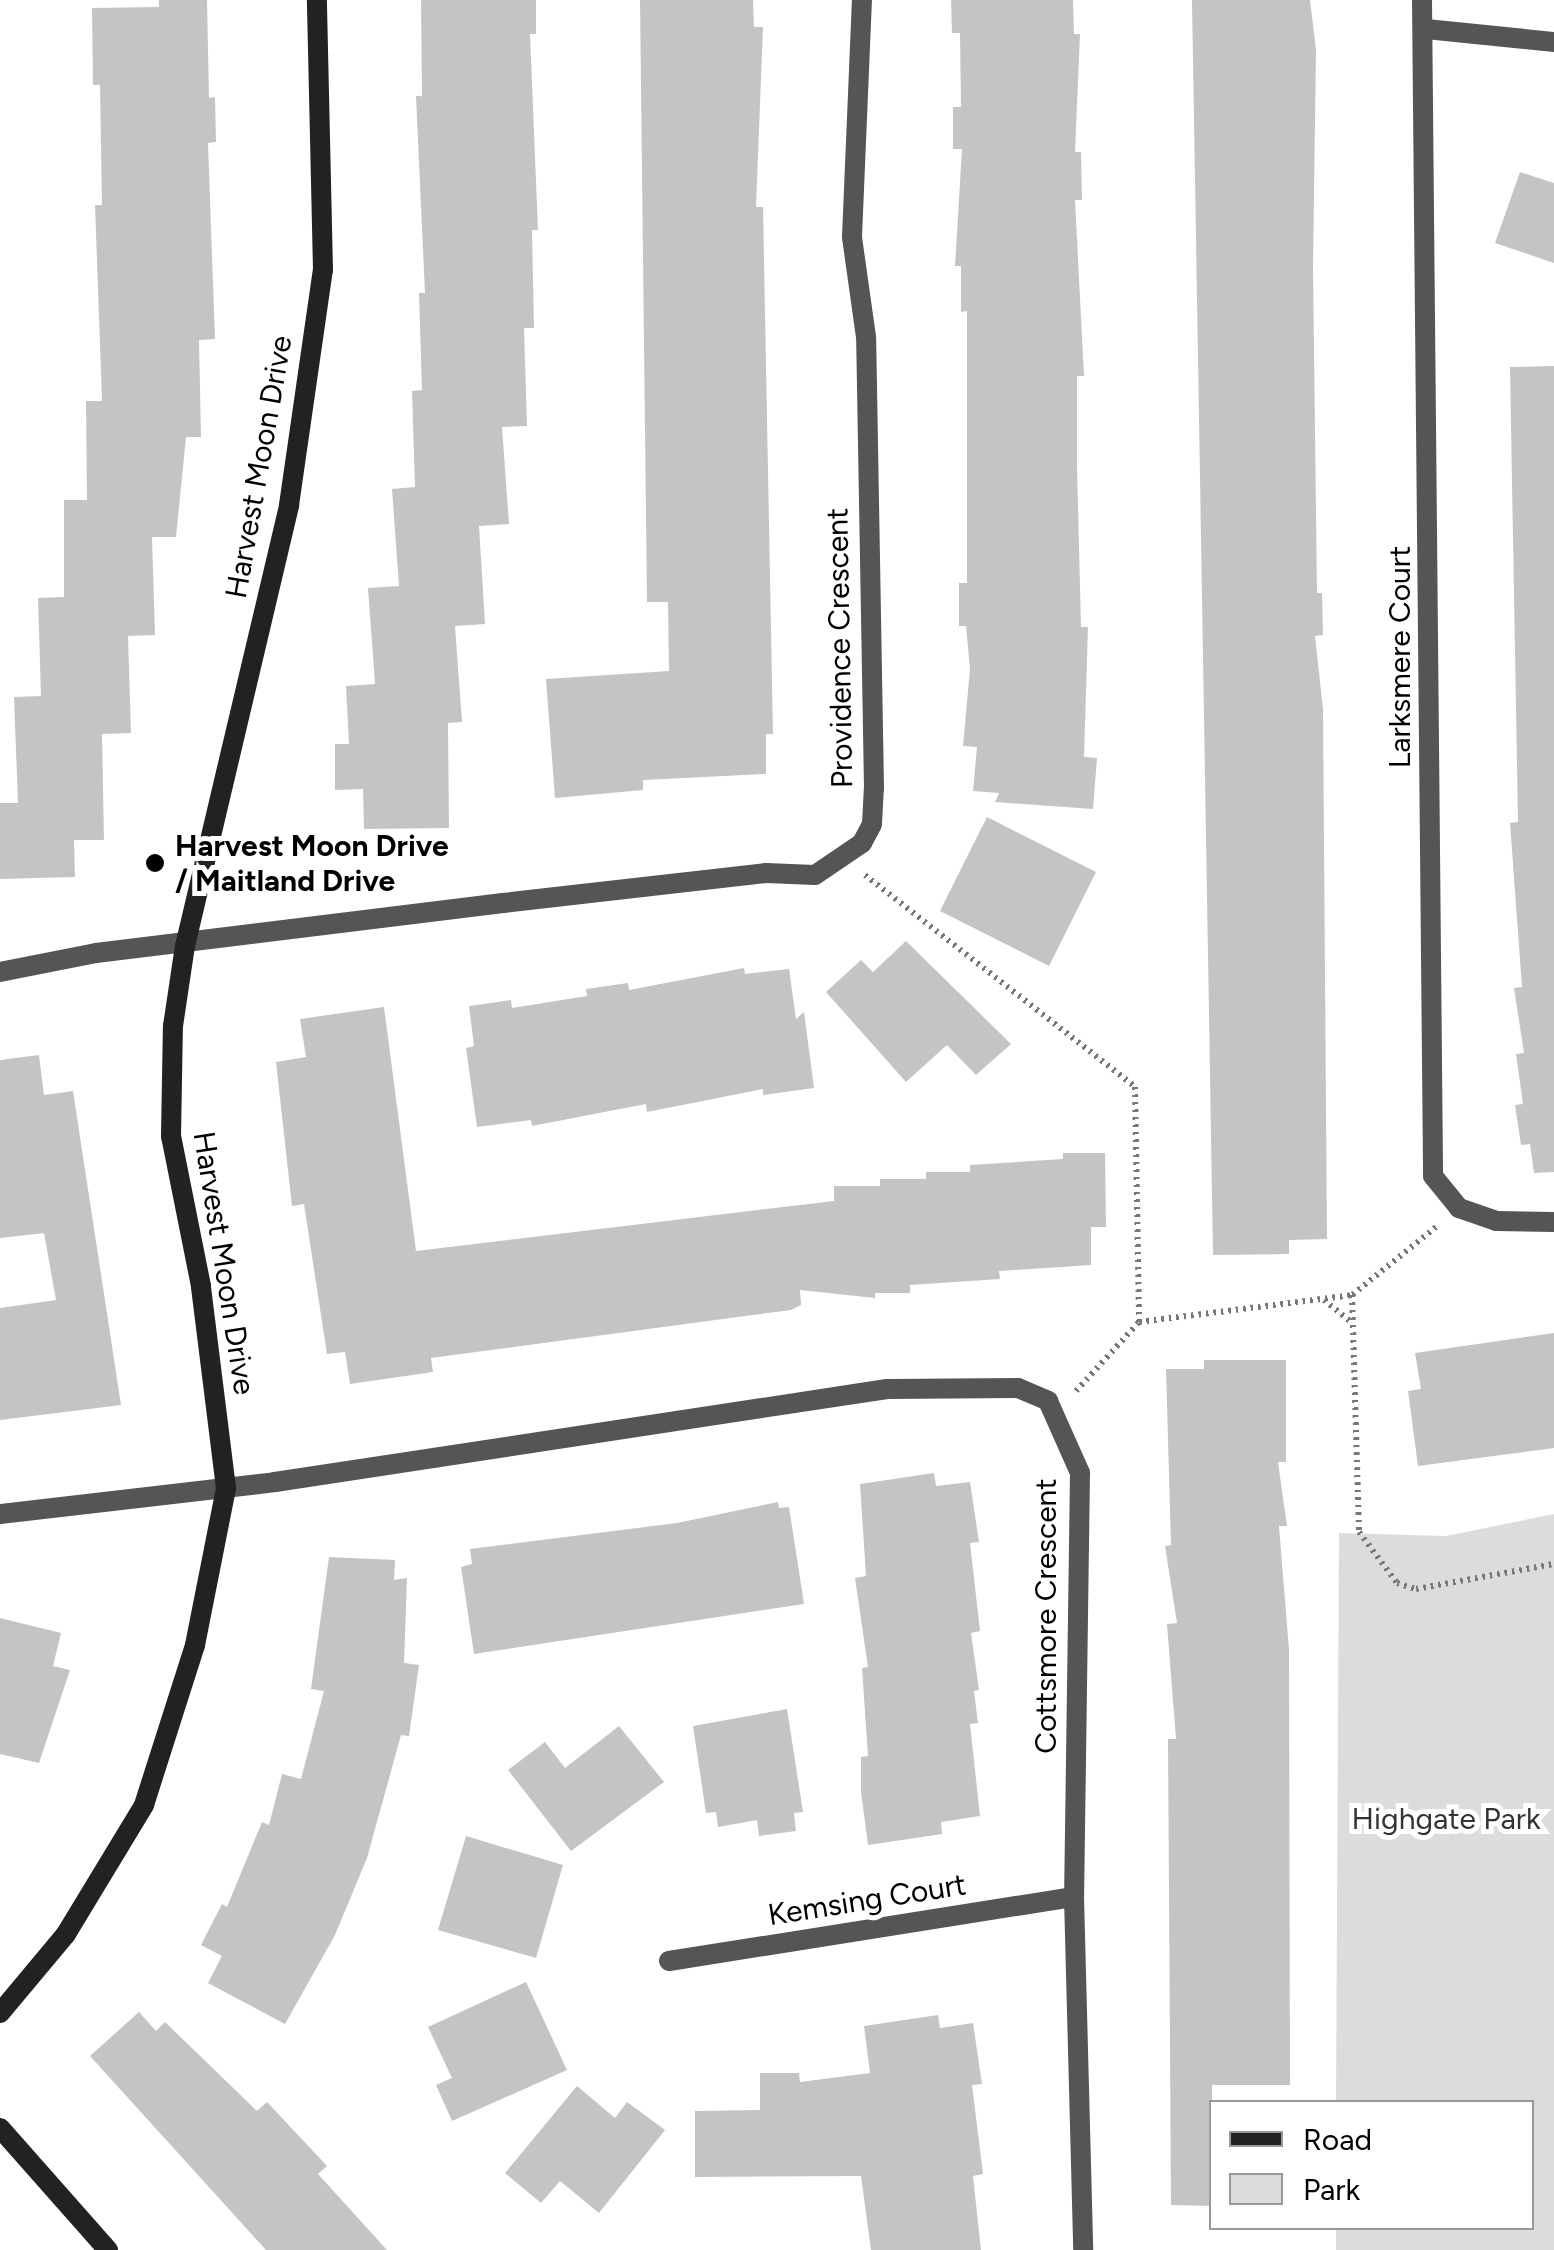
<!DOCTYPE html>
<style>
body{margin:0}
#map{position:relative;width:1554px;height:2250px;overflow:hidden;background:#fff;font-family:Figtree,sans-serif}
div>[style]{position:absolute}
.green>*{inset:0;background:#dcdcdc}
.building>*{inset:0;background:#c4c4c4}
.path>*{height:6px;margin-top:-3px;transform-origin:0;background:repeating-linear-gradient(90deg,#777 0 2.5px,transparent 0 7.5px)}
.street>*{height:20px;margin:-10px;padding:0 10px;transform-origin:10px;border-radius:10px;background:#555}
.secondary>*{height:20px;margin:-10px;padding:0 10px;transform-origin:10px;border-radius:10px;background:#222}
.dots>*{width:28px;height:28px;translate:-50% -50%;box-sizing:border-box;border:5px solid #fff;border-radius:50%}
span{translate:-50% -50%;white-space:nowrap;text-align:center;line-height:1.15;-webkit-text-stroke:10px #fff;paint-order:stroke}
.street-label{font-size:30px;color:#000}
.poi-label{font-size:30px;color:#000;font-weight:700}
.left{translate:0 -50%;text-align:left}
.park-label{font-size:30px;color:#333}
.legend{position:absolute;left:1209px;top:2100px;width:325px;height:130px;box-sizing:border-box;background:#fff;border:2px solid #999;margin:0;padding:12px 18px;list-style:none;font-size:30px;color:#000}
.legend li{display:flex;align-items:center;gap:20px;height:50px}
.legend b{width:50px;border:2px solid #999}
</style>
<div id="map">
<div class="green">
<div style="clip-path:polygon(1554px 1514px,1554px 2250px,1336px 2250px,1336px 2228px,1532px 2228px,1532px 2102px,1336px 2102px,1339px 1533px,1446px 1536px)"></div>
</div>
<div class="building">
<div style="clip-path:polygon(159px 0,207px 0,209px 98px,215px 97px,216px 142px,208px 143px,215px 339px,199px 340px,201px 437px,186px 437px,176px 537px,152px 537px,155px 635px,128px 636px,131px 733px,102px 734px,104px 840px,74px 840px,75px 877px,0 879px,0 803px,18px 803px,14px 697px,41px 696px,38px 598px,64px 597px,64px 500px,87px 500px,86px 401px,102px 401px,95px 205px,102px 205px,100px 85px,93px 85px,92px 8px,159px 7px)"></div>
<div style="clip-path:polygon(421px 0,536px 0,536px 34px,530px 34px,538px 230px,532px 230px,534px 328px,524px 328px,527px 426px,502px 427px,509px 524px,479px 526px,485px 624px,455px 626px,462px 722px,448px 723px,449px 828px,364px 829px,363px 789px,335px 790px,335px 744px,349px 744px,346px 686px,375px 684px,368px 588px,399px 586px,392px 489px,415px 487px,412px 391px,422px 390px,419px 293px,425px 293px,416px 96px,422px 96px)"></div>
<div style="clip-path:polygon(640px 0,753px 0,754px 27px,763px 27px,756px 207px,763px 207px,773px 734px,766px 734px,766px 774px,643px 780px,643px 790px,555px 798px,546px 679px,669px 671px,668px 602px,647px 602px)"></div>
<div style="clip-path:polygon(951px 0,1073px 0,1074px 34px,1080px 34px,1075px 152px,1081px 152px,1082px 200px,1075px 200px,1084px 376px,1077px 376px,1077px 466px,1081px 627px,1088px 627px,1084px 757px,1097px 758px,1093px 809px,995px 802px,999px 793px,973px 791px,977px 747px,963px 746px,970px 669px,966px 626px,959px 626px,959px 583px,967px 583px,967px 311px,961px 312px,961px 266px,955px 266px,962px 149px,953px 149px,953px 107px,961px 107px,960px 33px,952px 33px)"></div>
<div style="clip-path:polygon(1192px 0,1310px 0,1316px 50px,1313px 267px,1317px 593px,1322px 593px,1323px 635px,1315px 636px,1323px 709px,1327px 1239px,1289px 1240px,1289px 1254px,1213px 1255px)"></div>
<div style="clip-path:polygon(1520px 172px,1554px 183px,1554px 263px,1495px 243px)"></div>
<div style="clip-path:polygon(1554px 366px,1554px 1172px,1534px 1173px,1530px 1144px,1521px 1145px,1515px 1105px,1523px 1104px,1516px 1054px,1524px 1053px,1514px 988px,1522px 987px,1510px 823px,1518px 822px,1510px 367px)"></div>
<div style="clip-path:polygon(987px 817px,1096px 872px,1049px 966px,940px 911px)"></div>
<div style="clip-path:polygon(906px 941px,1011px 1044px,976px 1075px,947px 1045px,906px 1082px,826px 992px,861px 960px,873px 972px)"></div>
<div style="clip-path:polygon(744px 968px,745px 974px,789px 969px,796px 1019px,804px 1012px,814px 1088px,763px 1095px,763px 1089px,647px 1112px,646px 1104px,532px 1126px,531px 1120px,477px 1127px,466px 1048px,474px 1046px,469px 1006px,511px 1000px,512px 1008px,587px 996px,586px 989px,628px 983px,629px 990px)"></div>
<div style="clip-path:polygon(384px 1007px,416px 1251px,834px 1201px,834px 1186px,880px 1186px,880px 1179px,926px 1179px,926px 1172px,970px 1172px,970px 1165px,1063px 1159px,1063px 1153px,1105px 1153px,1106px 1227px,1091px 1227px,1091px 1265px,999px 1271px,1000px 1279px,910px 1285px,910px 1293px,875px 1293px,875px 1298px,800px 1290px,801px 1305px,791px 1310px,431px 1358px,433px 1372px,350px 1384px,345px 1352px,327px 1354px,304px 1204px,292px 1206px,276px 1062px,306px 1057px,300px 1019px)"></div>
<div style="clip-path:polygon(39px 1055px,44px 1095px,73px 1091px,121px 1405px,0 1420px,0 1308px,56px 1300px,44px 1233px,0 1238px,0 1060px)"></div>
<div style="clip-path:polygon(1554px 1333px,1554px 1448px,1418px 1466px,1408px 1391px,1421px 1389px,1415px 1353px)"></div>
<div style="clip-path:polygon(1204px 1360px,1286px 1360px,1286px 1462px,1278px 1462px,1287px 1526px,1279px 1526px,1289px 1650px,1290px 2085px,1212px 2085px,1212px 2206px,1171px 2205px,1168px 1739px,1176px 1739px,1167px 1624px,1177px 1623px,1165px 1546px,1171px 1545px,1166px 1369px,1204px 1369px)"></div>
<div style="clip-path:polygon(934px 1473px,936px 1486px,970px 1482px,979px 1542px,970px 1543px,980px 1631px,971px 1633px,979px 1690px,974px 1691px,978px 1723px,970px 1724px,980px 1816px,941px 1822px,942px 1834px,868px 1845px,861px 1792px,861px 1757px,868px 1756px,862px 1668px,868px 1667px,855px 1578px,866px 1576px,860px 1484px)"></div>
<div style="clip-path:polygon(778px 1502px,779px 1508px,789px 1507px,804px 1604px,474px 1654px,461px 1567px,472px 1564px,470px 1549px,677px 1523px)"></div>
<div style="clip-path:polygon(329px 1557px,395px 1560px,394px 1580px,407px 1578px,404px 1663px,419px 1665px,409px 1736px,401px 1735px,367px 1858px,335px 1935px,285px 2024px,208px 1983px,222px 1956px,201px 1945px,222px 1904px,227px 1907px,262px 1822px,269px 1825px,282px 1774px,301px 1779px,324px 1691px,311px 1689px)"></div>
<div style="clip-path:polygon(0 1618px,61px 1633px,53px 1666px,70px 1670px,39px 1763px,0 1754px)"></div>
<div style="clip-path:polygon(787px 1709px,803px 1812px,794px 1813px,796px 1831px,759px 1836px,757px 1820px,718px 1827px,716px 1812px,706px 1813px,693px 1726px)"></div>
<div style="clip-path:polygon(619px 1726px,664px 1782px,571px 1851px,508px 1770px,545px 1742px,565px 1768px)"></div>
<div style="clip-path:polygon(466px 1836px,563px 1865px,536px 1958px,438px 1930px)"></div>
<div style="clip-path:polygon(526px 1982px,567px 2070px,452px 2121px,436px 2085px,452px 2078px,428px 2027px)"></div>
<div style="clip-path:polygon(139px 2012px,156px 2031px,165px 2022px,257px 2111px,267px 2102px,327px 2166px,318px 2174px,387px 2250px,266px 2250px,90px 2056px)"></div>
<div style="clip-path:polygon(938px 2015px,940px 2028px,973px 2023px,982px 2084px,972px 2085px,983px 2174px,973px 2176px,981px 2250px,871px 2250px,861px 2176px,695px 2177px,695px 2111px,760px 2110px,760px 2073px,799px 2073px,800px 2082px,870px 2073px,864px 2026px)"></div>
<div style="clip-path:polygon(577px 2086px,615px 2118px,627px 2102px,665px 2130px,599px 2213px,560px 2181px,541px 2203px,505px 2173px)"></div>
</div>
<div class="path">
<div style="left:865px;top:875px;width:343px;rotate:38.1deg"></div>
<div style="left:1135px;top:1087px;width:235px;rotate:89deg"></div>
<div style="left:1436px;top:1227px;width:108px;rotate:141deg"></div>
<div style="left:1352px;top:1295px;width:237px;rotate:88.3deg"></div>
<div style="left:1359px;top:1532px;width:64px;rotate:53.3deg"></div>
<div style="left:1397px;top:1583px;width:20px;rotate:18deg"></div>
<div style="left:1416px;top:1589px;width:140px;rotate:-10.3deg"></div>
<div style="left:1324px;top:1300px;width:36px;rotate:39deg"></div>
<div style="left:1076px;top:1391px;width:93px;rotate:-47.6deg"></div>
<div style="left:1139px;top:1322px;width:215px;rotate:-7.2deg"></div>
</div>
<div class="street">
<div style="left:1422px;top:0;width:1176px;rotate:89.46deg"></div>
<div style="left:1433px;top:1176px;width:41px;rotate:50.9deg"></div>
<div style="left:1459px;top:1208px;width:39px;rotate:19deg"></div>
<div style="left:1496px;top:1221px;width:58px;rotate:1deg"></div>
<div style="left:1426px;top:29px;width:129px;rotate:5.8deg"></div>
<div style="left:0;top:972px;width:98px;rotate:-11.2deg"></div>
<div style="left:96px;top:953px;width:410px;rotate:-7deg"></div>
<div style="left:503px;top:903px;width:265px;rotate:-6.5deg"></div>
<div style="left:766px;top:873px;width:49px;rotate:2.3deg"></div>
<div style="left:815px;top:875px;width:57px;rotate:-34.2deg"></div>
<div style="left:862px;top:843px;width:21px;rotate:-62deg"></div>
<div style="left:872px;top:824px;width:36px;rotate:-87deg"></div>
<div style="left:874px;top:788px;width:451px;rotate:-91deg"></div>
<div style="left:866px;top:337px;width:101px;rotate:-98deg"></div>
<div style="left:852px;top:237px;width:237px;rotate:-87.6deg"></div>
<div style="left:0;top:1514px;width:277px;rotate:-6.6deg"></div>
<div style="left:275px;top:1482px;width:619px;rotate:-8.64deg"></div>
<div style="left:887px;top:1389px;width:131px;rotate:-0.4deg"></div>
<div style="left:1018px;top:1388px;width:33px;rotate:23deg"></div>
<div style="left:1048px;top:1401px;width:79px;rotate:66deg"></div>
<div style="left:1080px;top:1473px;width:424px;rotate:90.8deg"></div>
<div style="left:1074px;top:1897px;width:353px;rotate:88.5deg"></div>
<div style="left:669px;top:1961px;width:410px;rotate:-9deg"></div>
</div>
<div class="secondary">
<div style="left:0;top:2013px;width:103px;rotate:-50.1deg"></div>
<div style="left:66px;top:1934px;width:151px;rotate:-58.8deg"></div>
<div style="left:144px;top:1805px;width:168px;rotate:-72.3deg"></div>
<div style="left:195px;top:1645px;width:160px;rotate:-78.8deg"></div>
<div style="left:226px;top:1488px;width:204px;rotate:-97.1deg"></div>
<div style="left:201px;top:1286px;width:153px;rotate:-101.3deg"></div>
<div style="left:171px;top:1136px;width:110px;rotate:-89deg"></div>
<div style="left:173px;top:1026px;width:81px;rotate:-81.5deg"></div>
<div style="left:185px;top:946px;width:453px;rotate:-76.7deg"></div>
<div style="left:289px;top:505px;width:237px;rotate:-81.8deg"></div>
<div style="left:323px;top:270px;width:270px;rotate:-91.3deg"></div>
<div style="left:0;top:2128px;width:163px;rotate:48.5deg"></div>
</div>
<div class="dots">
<div style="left:155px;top:863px;background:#000"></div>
</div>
<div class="street-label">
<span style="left:259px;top:467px;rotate:-80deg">Harvest Moon Drive</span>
<span style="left:840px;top:648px;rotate:-91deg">Providence Crescent</span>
<span style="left:1400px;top:657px;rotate:-90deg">Larksmere Court</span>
<span style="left:224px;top:1263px;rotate:81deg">Harvest Moon Drive</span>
<span style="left:1046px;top:1616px;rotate:-90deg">Cottsmore Crescent</span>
<span style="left:867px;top:1900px;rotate:-9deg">Kemsing Court</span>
</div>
<div class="poi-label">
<span class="left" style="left:175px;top:863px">Harvest Moon Drive<br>/ Maitland Drive</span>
</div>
<div class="park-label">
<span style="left:1446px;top:1819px">Highgate Park</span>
</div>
<ul class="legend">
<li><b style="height:12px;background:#222"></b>Road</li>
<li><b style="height:28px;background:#dcdcdc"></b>Park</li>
</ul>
</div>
